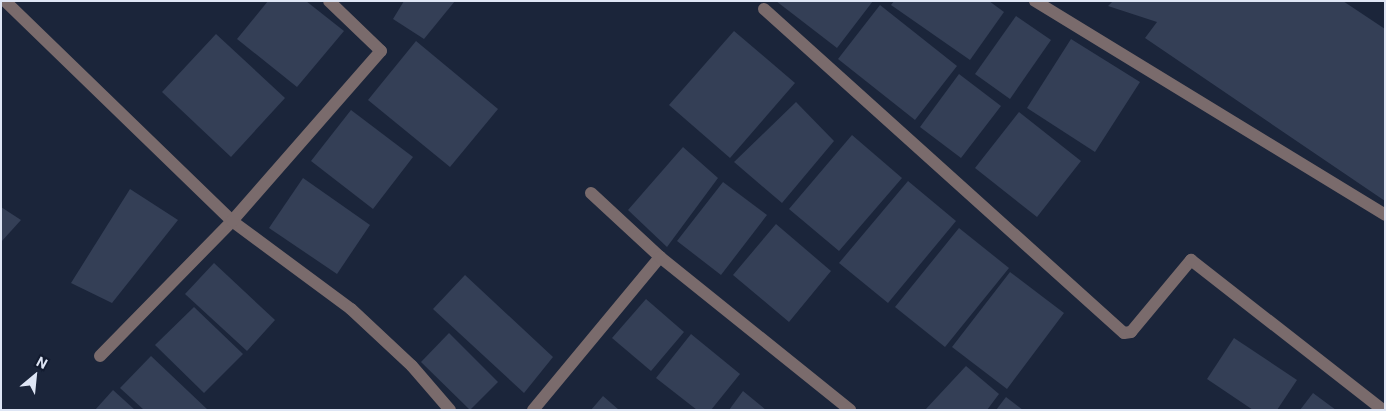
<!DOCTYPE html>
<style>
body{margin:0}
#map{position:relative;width:1386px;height:411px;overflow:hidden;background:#1b253a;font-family:Roboto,sans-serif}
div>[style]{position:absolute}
.building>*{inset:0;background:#343f56}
.minor>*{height:12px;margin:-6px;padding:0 6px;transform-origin:6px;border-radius:6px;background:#7a6b6c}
span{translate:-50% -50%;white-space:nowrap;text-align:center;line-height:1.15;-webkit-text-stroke:5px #121b2f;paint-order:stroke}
.frame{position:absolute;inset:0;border:2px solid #dfe6f5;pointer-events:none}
.north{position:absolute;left:10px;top:351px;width:50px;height:50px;-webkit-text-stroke:4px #121b2f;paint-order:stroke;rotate:28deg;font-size:14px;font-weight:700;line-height:20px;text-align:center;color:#dfe6f5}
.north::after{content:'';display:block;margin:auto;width:18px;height:22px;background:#dfe6f5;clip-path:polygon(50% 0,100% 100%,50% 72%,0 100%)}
</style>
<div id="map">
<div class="building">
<div style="clip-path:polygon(268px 1px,306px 1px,344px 31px,297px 87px,237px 39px)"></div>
<div style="clip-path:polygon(404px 1px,455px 1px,424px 39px,393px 19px)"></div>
<div style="clip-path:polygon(776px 1px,873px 1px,837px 48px)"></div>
<div style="clip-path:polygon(894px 1px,989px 1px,1004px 12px,970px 60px,891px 5px)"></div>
<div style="clip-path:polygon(1113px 1px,1343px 1px,1385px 29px,1385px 201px,1145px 38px,1157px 22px,1108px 6px)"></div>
<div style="clip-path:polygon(880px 5px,957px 66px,915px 120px,838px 59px)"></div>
<div style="clip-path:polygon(1016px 16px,1051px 40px,1010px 99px,975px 74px)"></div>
<div style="clip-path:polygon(734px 31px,795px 83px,730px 158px,669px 105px)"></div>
<div style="clip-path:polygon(216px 34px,285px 98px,231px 157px,162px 92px)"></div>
<div style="clip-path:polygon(1071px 39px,1140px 82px,1095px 152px,1027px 108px)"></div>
<div style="clip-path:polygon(416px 41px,498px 109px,450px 167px,368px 100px)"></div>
<div style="clip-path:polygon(959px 74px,1001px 106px,961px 158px,920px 127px)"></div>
<div style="clip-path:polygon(796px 102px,834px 141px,782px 203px,734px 162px)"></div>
<div style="clip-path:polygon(351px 110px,413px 157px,373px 209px,311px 161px)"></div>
<div style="clip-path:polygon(1019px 112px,1081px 161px,1037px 217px,975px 168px)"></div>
<div style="clip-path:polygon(852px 135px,902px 178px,839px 251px,789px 209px)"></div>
<div style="clip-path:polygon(683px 147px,718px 178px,667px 247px,628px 210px)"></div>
<div style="clip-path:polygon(303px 178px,370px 225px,337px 274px,269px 228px)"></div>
<div style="clip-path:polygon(908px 181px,956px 221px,888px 303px,839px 263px)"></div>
<div style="clip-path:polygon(723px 182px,767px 215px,721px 275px,677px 241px)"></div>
<div style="clip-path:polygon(130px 189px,178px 220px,112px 303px,71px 283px)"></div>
<div style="clip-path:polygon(1px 207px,21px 220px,1px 242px)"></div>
<div style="clip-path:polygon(776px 224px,831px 271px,789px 322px,733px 275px)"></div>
<div style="clip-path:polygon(959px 228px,1009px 268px,945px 347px,895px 307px)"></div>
<div style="clip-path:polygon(214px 263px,275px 320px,247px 351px,185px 294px)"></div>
<div style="clip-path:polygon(1010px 272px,1064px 313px,1007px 389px,952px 347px)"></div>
<div style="clip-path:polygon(465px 275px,553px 357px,524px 393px,433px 309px)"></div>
<div style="clip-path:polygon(646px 299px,684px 332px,651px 371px,612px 338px)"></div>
<div style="clip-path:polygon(194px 307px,243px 354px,204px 393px,155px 345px)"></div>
<div style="clip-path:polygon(449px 333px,498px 382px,470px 410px,421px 362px)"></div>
<div style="clip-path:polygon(691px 334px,740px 374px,711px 410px,697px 410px,656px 378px)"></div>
<div style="clip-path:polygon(1234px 338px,1297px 380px,1277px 410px,1253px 410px,1207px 379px)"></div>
<div style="clip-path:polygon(151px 356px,208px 410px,144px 410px,120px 388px)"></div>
<div style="clip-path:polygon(966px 366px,999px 394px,987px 410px,925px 410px)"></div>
<div style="clip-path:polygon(113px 390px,135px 410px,95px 410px)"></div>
<div style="clip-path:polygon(743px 391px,766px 410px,729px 410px)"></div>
<div style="clip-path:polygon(1313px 393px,1336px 410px,1300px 410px)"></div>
<div style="clip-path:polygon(603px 396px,619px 410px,591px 410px)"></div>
<div style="clip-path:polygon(1006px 397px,1023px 410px,996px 410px)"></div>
</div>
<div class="minor">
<div style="left:5px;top:1px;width:316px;rotate:44.1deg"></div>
<div style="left:232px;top:221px;width:148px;rotate:36.5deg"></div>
<div style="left:351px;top:309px;width:83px;rotate:43.1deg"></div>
<div style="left:412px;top:366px;width:58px;rotate:49.2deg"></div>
<div style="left:1035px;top:1px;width:410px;rotate:31.4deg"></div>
<div style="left:764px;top:9px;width:484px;rotate:42deg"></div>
<div style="left:1124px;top:333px;width:7px;rotate:-8deg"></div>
<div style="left:1131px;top:332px;width:94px;rotate:-50.2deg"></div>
<div style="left:1191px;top:260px;width:244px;rotate:38deg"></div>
<div style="left:591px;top:193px;width:94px;rotate:42.8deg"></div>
<div style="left:100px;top:356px;width:189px;rotate:-45.6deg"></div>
<div style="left:232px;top:221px;width:226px;rotate:-48.8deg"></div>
<div style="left:381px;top:51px;width:72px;rotate:-136.1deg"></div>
<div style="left:533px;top:410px;width:199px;rotate:-50.3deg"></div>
<div style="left:660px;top:257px;width:244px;rotate:38.8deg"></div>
</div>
<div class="frame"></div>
<div class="north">N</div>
</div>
